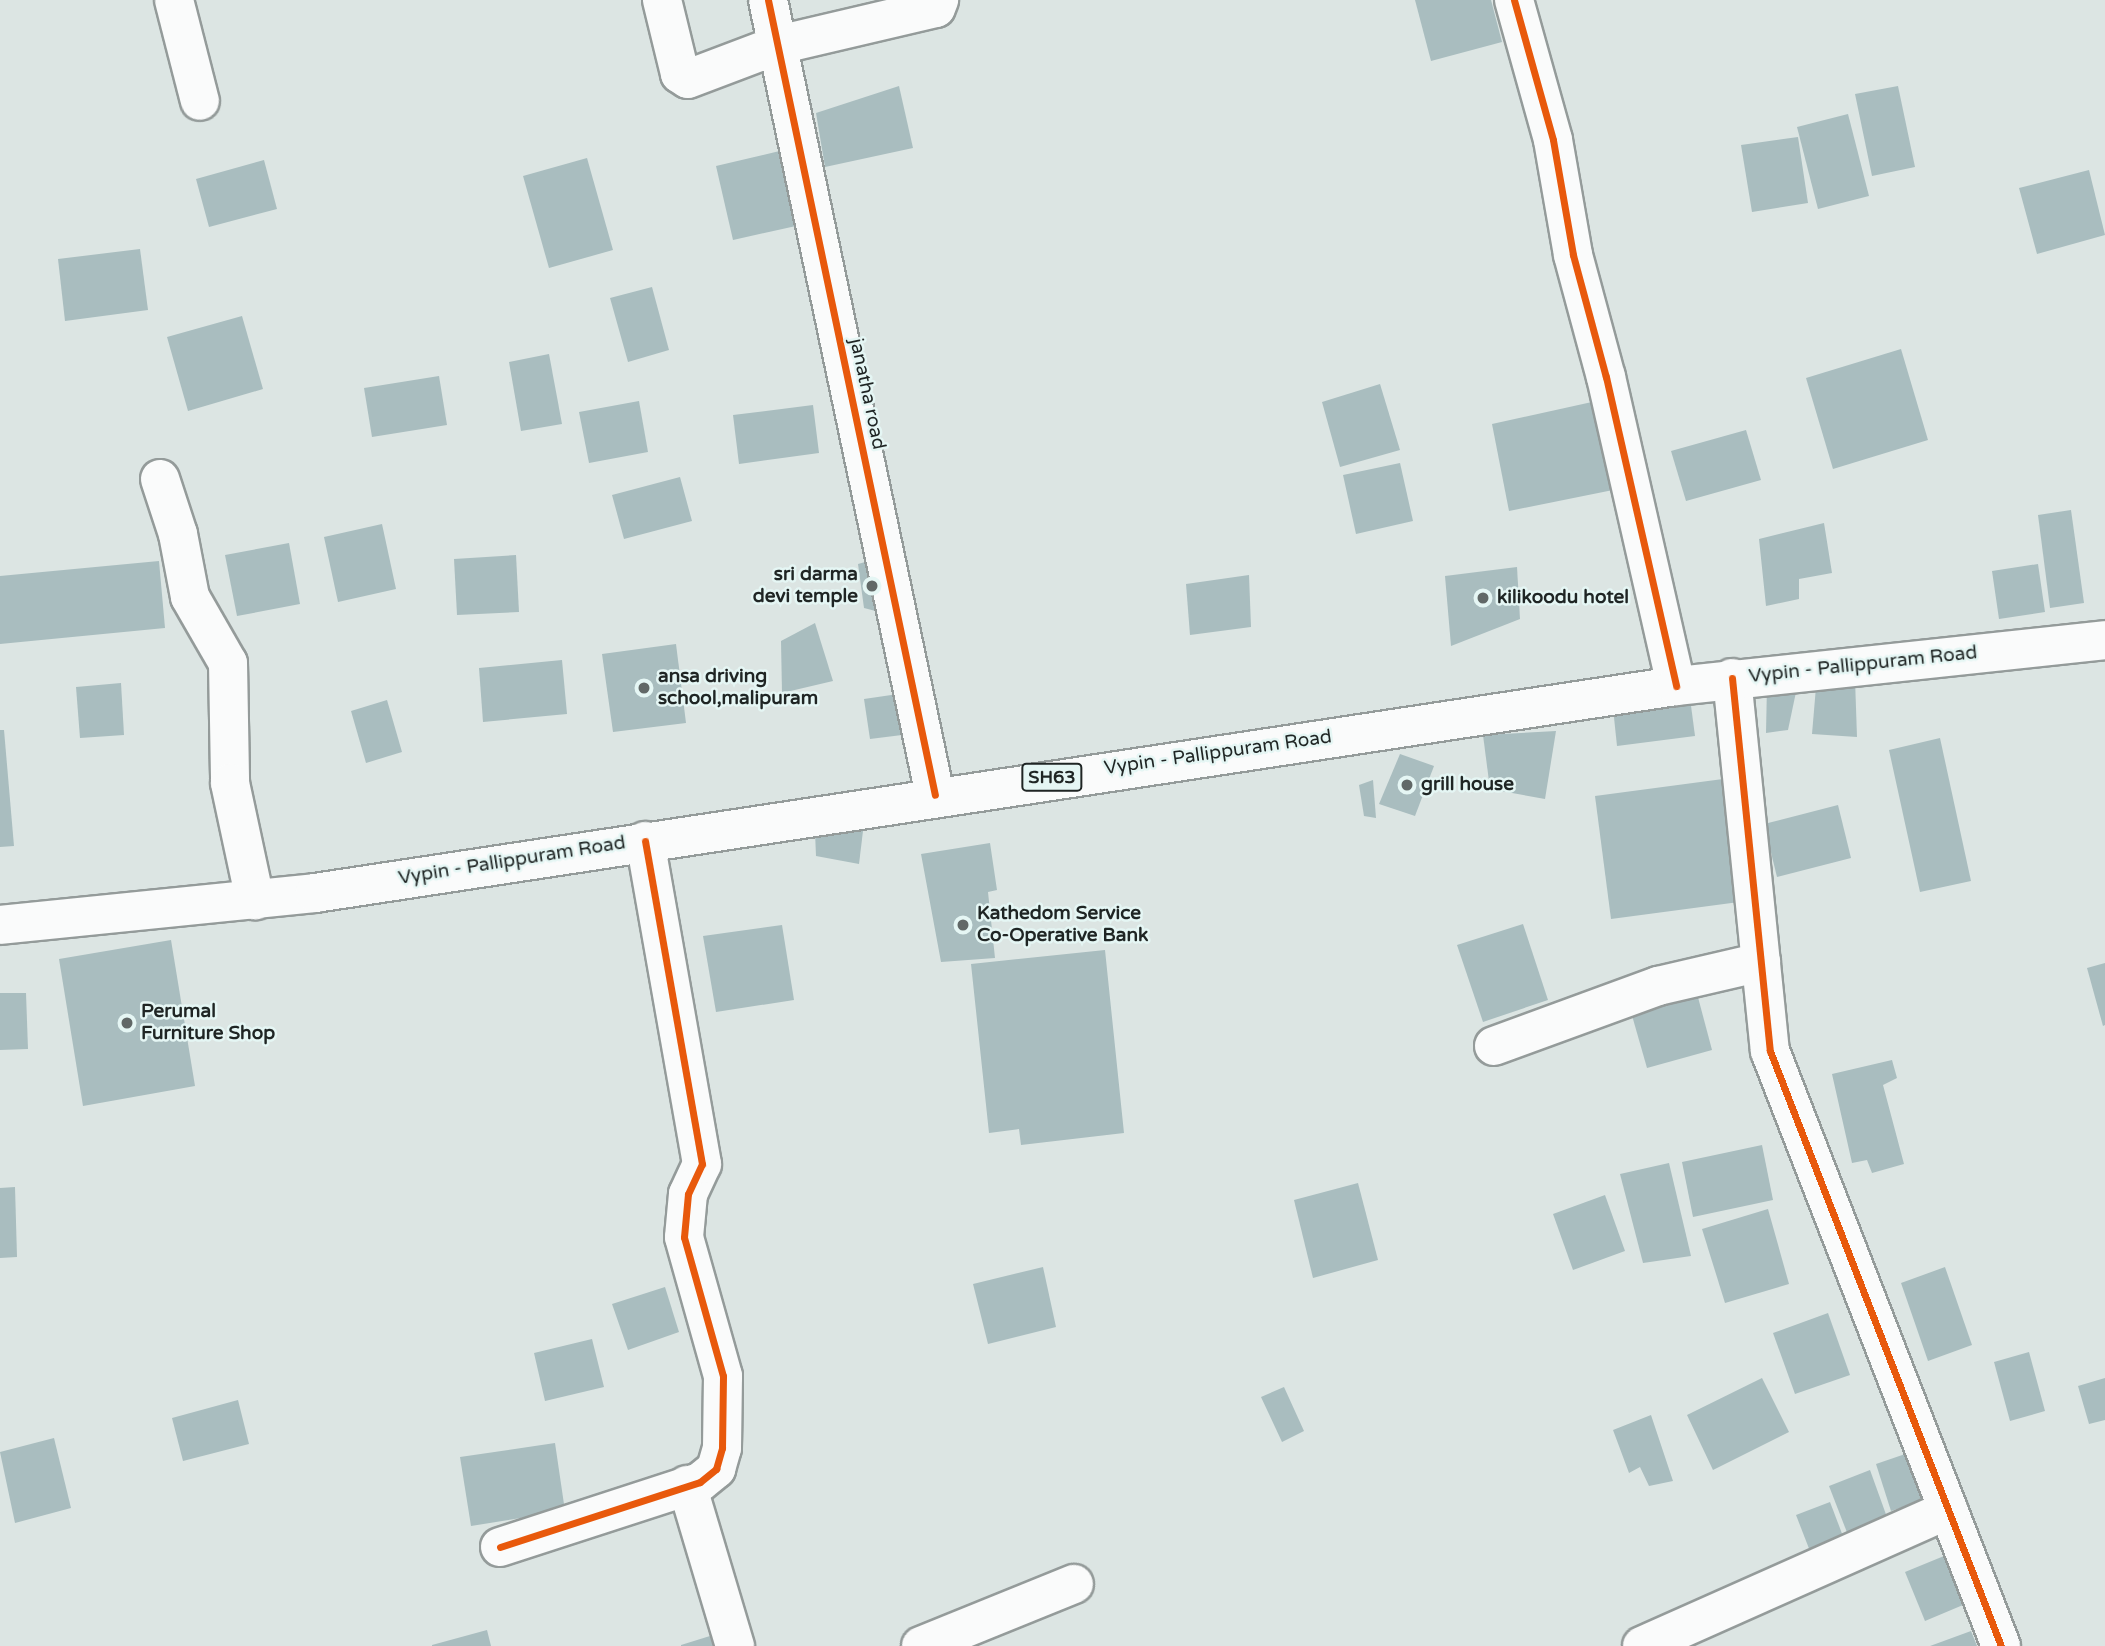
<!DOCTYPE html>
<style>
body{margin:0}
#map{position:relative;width:2105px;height:1646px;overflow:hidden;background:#dce5e3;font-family:"Varela Round",sans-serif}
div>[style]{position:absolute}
.building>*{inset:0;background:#a9bdbf}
.roads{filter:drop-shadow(2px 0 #949b9a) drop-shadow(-2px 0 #949b9a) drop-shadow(0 2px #949b9a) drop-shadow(0 -2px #949b9a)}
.street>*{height:38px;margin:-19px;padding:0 19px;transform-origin:19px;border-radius:19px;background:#fafbfb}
.primary>*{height:38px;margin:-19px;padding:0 19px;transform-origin:19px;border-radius:19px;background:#fafbfb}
.cycleway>*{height:7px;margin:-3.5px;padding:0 3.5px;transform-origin:3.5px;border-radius:3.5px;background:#e8590c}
.dots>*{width:19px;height:19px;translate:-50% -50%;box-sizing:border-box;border:4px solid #e5f6f4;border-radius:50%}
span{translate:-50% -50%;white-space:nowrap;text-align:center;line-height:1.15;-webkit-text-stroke:5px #e5f6f4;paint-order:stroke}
.shield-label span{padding:2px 5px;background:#e5f6f4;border:2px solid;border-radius:5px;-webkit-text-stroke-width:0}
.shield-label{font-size:18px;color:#1f2524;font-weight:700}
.street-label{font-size:19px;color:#1f2524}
.poi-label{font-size:19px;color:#1f2524;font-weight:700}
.right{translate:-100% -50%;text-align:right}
.left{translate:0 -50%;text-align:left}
</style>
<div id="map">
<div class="building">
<div style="clip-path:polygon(1415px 0,1491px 0,1502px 42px,1431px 61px)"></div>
<div style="clip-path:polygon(899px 86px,913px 148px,825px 167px,816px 113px)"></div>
<div style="clip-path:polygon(1898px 86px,1915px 167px,1872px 176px,1855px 94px)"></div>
<div style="clip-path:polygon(1848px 114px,1869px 196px,1818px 209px,1797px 127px)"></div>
<div style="clip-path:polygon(1798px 137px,1808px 203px,1752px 212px,1741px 145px)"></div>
<div style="clip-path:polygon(788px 149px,805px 224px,733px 240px,716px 166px)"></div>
<div style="clip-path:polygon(587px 158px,613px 250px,549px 268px,523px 176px)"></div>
<div style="clip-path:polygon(264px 160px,277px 209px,209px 227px,196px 179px)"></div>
<div style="clip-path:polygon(2089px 170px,2105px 235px,2037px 254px,2019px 188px)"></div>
<div style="clip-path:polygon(140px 249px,148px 310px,65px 321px,58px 259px)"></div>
<div style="clip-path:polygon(652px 287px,669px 350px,628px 362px,610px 298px)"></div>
<div style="clip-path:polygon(242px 316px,263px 389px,188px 411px,167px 337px)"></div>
<div style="clip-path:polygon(1901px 349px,1928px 440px,1833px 469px,1806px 378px)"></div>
<div style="clip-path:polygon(549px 354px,562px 424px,521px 431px,509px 362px)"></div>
<div style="clip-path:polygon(439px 376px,447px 425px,372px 437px,364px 388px)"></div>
<div style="clip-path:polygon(1380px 384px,1400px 450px,1340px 467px,1322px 402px)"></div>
<div style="clip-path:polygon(639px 401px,648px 452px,589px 463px,579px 412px)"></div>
<div style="clip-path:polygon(1592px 402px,1613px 490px,1509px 511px,1492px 424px)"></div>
<div style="clip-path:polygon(813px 405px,819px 453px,739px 464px,733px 415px)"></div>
<div style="clip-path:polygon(1746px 430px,1761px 480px,1686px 501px,1671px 451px)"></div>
<div style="clip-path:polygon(1400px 463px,1413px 521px,1356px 534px,1343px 475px)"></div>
<div style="clip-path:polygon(680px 477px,692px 521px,624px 539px,612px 495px)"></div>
<div style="clip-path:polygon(2071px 510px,2084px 603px,2050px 608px,2038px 515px)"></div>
<div style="clip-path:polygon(1824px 523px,1832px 573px,1799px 579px,1799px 599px,1766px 606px,1759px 539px)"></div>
<div style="clip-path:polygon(382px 524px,396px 589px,338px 602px,324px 537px)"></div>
<div style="clip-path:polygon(289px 543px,300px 604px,237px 616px,225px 555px)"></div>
<div style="clip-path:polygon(516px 555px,519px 612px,457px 615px,454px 559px)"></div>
<div style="clip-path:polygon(876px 559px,891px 615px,864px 608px,858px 564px)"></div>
<div style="clip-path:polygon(159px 561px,165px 628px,0 644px,0 576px)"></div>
<div style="clip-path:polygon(2038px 564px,2045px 612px,1999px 619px,1992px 571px)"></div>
<div style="clip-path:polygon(1517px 567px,1520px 619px,1451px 646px,1445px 576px)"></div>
<div style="clip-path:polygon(1249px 575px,1251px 627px,1190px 635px,1186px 584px)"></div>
<div style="clip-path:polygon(815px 623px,833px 681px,782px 693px,781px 641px)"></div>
<div style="clip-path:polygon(676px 644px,686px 723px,613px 732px,602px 654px)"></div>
<div style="clip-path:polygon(562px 660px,567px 714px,483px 722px,479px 668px)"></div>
<div style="clip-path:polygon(1855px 679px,1857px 737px,1812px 734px,1816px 687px)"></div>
<div style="clip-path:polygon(121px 683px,124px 735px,80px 738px,76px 687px)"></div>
<div style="clip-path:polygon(1767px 685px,1796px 692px,1788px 730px,1766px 733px)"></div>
<div style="clip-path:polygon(905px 693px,910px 734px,870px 739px,864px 699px)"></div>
<div style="clip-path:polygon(1690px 698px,1695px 736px,1617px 746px,1613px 708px)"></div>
<div style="clip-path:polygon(387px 700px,402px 752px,366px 763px,351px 711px)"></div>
<div style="clip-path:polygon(0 730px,4px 730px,14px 846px,0 847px)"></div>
<div style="clip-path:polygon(1556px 731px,1545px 799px,1490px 789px,1483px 735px)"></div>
<div style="clip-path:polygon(1940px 738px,1971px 881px,1920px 892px,1889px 750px)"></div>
<div style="clip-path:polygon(1400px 754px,1434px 766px,1415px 816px,1379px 804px)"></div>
<div style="clip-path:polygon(1723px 779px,1739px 902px,1611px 919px,1595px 796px)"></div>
<div style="clip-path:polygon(1373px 780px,1376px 818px,1364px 816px,1359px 785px)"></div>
<div style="clip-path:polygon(1838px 805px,1851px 858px,1777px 877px,1764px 824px)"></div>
<div style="clip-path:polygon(863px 831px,859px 864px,816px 856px,815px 832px)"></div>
<div style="clip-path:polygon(990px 843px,997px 890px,988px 892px,995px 958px,941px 962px,921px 854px)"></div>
<div style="clip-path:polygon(1523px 924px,1548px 1000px,1483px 1022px,1457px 945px)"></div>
<div style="clip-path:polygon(782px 925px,794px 1000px,716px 1012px,703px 936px)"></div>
<div style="clip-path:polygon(171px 940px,195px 1086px,83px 1106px,59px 959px)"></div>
<div style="clip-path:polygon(1105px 950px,1124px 1133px,1021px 1145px,1019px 1129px,989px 1133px,971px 964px)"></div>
<div style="clip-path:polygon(2105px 963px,2105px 1025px,2103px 1026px,2087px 968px)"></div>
<div style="clip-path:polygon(1695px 986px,1712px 1050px,1647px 1068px,1629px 1005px)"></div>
<div style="clip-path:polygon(0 993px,26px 993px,28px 1049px,0 1050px)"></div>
<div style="clip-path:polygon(1892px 1060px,1897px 1078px,1883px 1085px,1904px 1164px,1872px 1173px,1867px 1160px,1852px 1163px,1832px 1074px)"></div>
<div style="clip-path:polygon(1762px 1145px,1773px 1200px,1693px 1217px,1682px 1162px)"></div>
<div style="clip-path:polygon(1669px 1163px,1691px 1256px,1643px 1263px,1620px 1174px)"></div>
<div style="clip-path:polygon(1358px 1183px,1378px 1260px,1313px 1278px,1294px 1200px)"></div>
<div style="clip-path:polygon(15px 1187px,17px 1257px,0 1258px,0 1188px)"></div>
<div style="clip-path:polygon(1605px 1195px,1625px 1251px,1573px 1270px,1553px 1214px)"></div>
<div style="clip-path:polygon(1768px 1209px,1789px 1284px,1725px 1303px,1702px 1229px)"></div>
<div style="clip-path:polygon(1043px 1267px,1056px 1327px,988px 1344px,973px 1284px)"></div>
<div style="clip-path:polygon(1945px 1267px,1972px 1345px,1928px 1361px,1901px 1283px)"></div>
<div style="clip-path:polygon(665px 1287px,679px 1332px,628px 1350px,612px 1304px)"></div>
<div style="clip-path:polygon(1828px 1313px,1850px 1375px,1795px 1394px,1773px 1333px)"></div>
<div style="clip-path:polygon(592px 1339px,604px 1387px,545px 1401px,534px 1353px)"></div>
<div style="clip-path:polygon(2029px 1352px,2045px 1411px,2010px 1421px,1994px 1362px)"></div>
<div style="clip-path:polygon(1762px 1378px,1789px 1432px,1713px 1470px,1687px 1415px)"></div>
<div style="clip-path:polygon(2105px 1378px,2105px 1420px,2089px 1424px,2078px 1386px)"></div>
<div style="clip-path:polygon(1284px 1387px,1304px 1431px,1282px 1442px,1261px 1397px)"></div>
<div style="clip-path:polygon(238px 1400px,249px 1444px,183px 1461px,172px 1418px)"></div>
<div style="clip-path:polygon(1651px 1415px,1673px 1481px,1649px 1486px,1640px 1467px,1629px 1473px,1613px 1430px)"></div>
<div style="clip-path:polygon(54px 1438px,71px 1508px,15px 1523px,0 1452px)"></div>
<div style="clip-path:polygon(555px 1443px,565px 1511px,471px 1526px,460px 1457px)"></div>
<div style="clip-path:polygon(1914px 1451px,1930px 1498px,1891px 1511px,1876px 1464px)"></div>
<div style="clip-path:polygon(1870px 1470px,1888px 1520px,1848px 1535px,1829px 1486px)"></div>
<div style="clip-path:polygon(1830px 1502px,1849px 1552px,1815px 1564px,1796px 1515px)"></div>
<div style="clip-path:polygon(1944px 1556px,1963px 1605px,1925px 1621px,1905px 1572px)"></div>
<div style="clip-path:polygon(487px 1630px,491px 1646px,432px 1646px,432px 1645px)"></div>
<div style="clip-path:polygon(1971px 1631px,1977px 1646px,1930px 1646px)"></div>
<div style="clip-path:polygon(710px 1636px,713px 1646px,681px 1646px,681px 1645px)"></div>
</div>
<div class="roads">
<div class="street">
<div style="left:174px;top:0;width:104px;rotate:75.6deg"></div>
<div style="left:662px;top:0;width:76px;rotate:76.3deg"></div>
<div style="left:680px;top:74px;width:9px;rotate:32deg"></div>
<div style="left:688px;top:79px;width:96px;rotate:-20.7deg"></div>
<div style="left:778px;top:45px;width:162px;rotate:-13.2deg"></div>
<div style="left:936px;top:8px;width:9px;rotate:-69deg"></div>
<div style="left:768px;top:0;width:812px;rotate:78.14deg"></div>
<div style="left:1514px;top:0;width:145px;rotate:74.4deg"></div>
<div style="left:1553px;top:140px;width:117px;rotate:80.1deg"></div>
<div style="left:1573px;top:255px;width:126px;rotate:74.9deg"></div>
<div style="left:1606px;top:377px;width:317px;rotate:77.2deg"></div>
<div style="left:160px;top:479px;width:58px;rotate:71.9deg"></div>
<div style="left:178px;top:534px;width:64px;rotate:79.2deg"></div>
<div style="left:190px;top:597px;width:76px;rotate:60.1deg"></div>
<div style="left:228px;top:663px;width:120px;rotate:89deg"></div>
<div style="left:230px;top:783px;width:120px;rotate:77.9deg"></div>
<div style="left:1732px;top:678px;width:375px;rotate:84.2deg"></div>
<div style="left:1770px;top:1051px;width:638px;rotate:68.78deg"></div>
<div style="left:1494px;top:1046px;width:175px;rotate:-20.1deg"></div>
<div style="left:1658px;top:986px;width:106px;rotate:-13.1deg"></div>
<div style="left:687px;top:1485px;width:168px;rotate:73.4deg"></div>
<div style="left:500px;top:1547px;width:210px;rotate:-18deg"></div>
<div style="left:700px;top:1482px;width:21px;rotate:-39deg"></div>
<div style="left:716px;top:1469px;width:22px;rotate:-74deg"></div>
<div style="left:722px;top:1448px;width:72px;rotate:-89.2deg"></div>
<div style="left:723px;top:1376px;width:144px;rotate:-105.7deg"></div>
<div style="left:684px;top:1237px;width:43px;rotate:-84.7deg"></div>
<div style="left:688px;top:1194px;width:33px;rotate:-65deg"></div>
<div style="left:702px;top:1164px;width:328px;rotate:-100deg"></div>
<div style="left:921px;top:1646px;width:165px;rotate:-22.1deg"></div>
<div style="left:1642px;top:1646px;width:335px;rotate:-24deg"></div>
</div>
<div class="primary">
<div style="left:0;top:925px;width:317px;rotate:-5.8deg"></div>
<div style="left:315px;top:893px;width:1377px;rotate:-8.65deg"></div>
<div style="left:1676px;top:686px;width:431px;rotate:-6.1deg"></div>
</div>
</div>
<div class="cycleway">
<div style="left:768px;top:0;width:812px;rotate:78.14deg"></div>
<div style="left:1514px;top:0;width:145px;rotate:74.4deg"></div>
<div style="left:1553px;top:140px;width:117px;rotate:80.1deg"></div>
<div style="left:1573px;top:255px;width:126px;rotate:74.9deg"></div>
<div style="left:1606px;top:377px;width:317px;rotate:77.2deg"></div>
<div style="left:1732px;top:678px;width:375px;rotate:84.2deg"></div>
<div style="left:1770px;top:1051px;width:638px;rotate:68.78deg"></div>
<div style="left:500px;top:1547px;width:210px;rotate:-18deg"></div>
<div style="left:700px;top:1482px;width:21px;rotate:-39deg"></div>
<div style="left:716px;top:1469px;width:22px;rotate:-74deg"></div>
<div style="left:722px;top:1448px;width:72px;rotate:-89.2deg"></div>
<div style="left:723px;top:1376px;width:144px;rotate:-105.7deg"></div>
<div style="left:684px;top:1237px;width:43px;rotate:-84.7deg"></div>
<div style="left:688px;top:1194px;width:33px;rotate:-65deg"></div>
<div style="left:702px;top:1164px;width:328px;rotate:-100deg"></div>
</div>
<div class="dots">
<div style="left:872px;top:586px;background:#616867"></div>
<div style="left:1483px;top:598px;background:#616867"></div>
<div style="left:644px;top:688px;background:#616867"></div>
<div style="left:1407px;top:785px;background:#616867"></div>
<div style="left:963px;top:925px;background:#616867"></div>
<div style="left:127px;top:1023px;background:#616867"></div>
</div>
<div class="shield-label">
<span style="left:1052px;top:777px">SH63</span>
</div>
<div class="street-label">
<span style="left:867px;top:394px;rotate:78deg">janatha road</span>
<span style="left:1863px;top:665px;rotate:-6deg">Vypin - Pallippuram Road</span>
<span style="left:1218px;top:753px;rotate:-8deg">Vypin - Pallippuram Road</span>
<span style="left:512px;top:861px;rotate:-9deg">Vypin - Pallippuram Road</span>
</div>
<div class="poi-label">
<span class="right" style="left:858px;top:586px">sri darma<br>devi temple</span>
<span class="left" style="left:1497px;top:598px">kilikoodu hotel</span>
<span class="left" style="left:658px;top:688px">ansa driving<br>school,malipuram</span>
<span class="left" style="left:1421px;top:785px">grill house</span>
<span class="left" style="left:977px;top:925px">Kathedom Service<br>Co-Operative Bank</span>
<span class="left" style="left:141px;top:1023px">Perumal<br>Furniture Shop</span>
</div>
</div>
